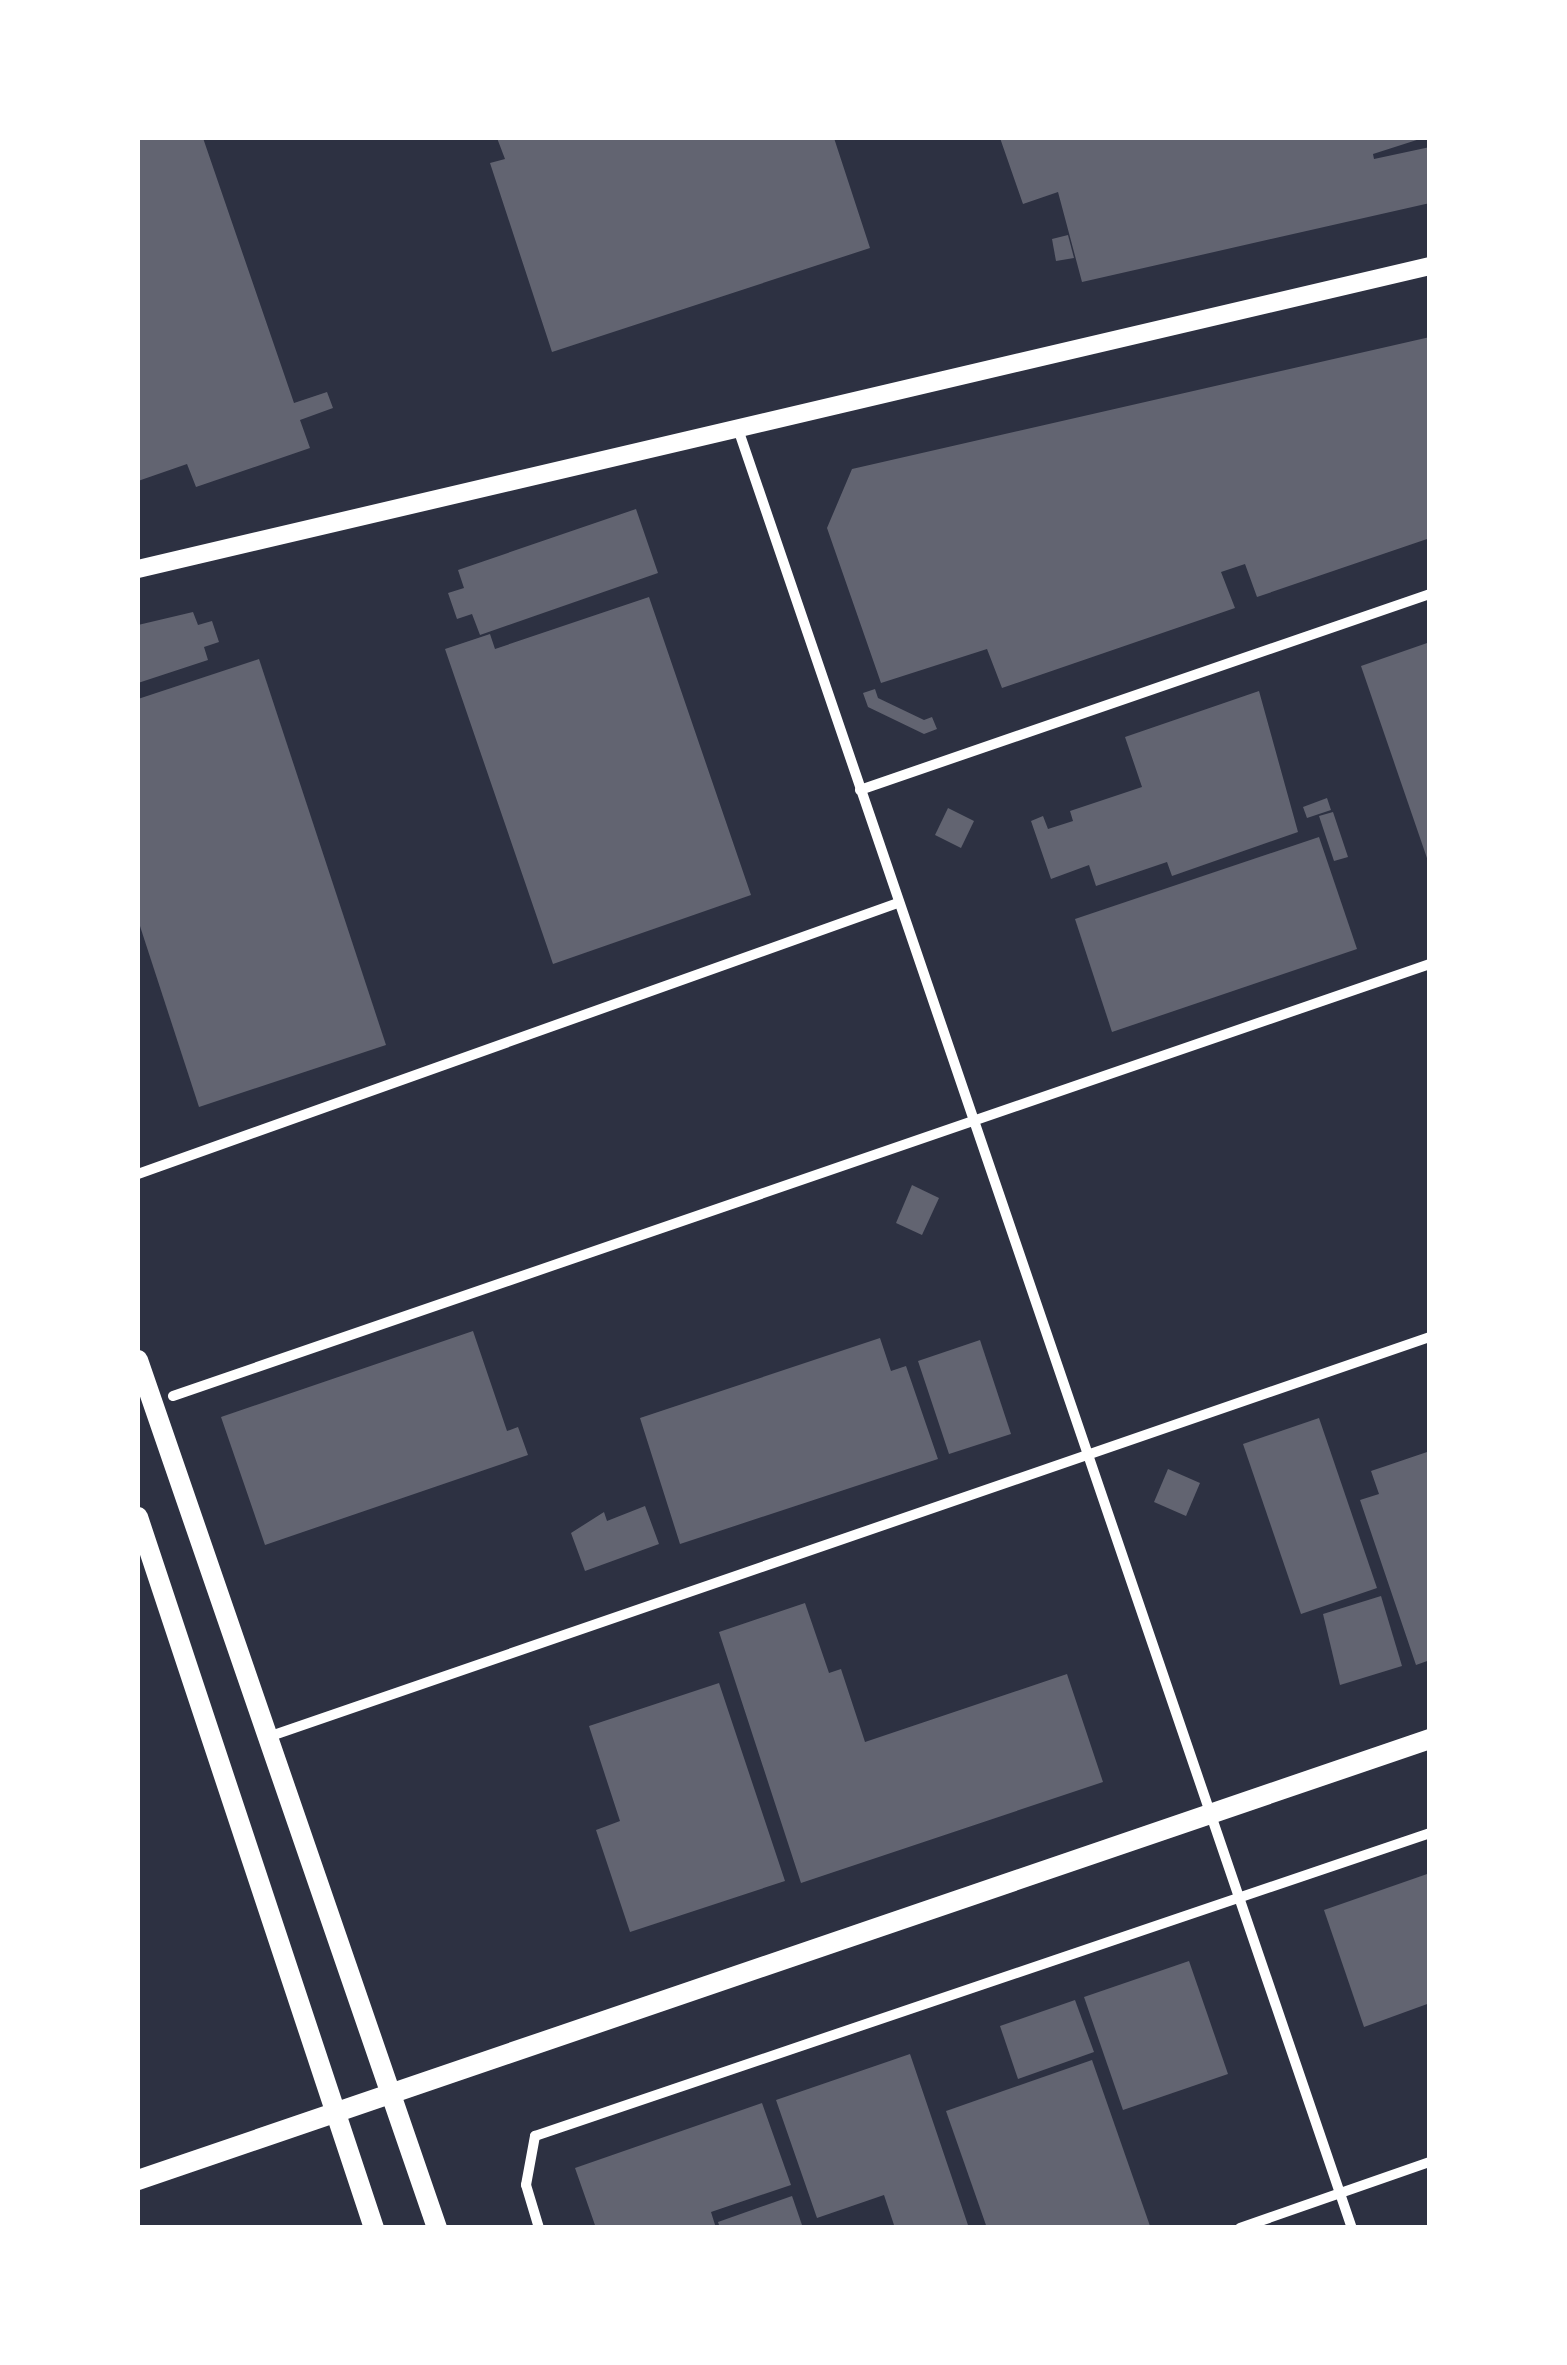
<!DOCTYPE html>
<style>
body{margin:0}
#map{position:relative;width:1567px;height:2365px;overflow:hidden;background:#2d3142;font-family:Jost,sans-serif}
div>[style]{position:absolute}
.building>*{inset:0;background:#626471}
.minor>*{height:10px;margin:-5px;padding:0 5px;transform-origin:5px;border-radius:5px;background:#fff}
.tertiary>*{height:18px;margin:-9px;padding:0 9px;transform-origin:9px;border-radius:9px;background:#fff}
.secondary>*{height:20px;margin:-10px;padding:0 10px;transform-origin:10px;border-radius:10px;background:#fff}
span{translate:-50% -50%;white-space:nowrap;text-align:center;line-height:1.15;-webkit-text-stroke:8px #fff;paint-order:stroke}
.frame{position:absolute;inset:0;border:140px solid #fff;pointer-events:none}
</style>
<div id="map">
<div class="building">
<div style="clip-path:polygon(138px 138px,203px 138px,294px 403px,327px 392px,333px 408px,300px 420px,310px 448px,196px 487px,187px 464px,138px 481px)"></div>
<div style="clip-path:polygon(497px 138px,834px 138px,870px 248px,552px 352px,490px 163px,505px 159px)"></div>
<div style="clip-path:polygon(1000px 138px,1423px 138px,1373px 154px,1374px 159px,1430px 147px,1430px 203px,1082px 282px,1058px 192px,1023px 204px)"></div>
<div style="clip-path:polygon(1068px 235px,1074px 258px,1056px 261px,1052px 239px)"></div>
<div style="clip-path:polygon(1430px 337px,1430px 538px,1257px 597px,1245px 564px,1221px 572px,1235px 608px,1002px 688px,987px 649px,881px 683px,827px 528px,852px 469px)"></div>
<div style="clip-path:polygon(636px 509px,658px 573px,480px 635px,472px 614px,457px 619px,448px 593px,464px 588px,458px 570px)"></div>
<div style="clip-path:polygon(649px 597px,751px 895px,553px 964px,445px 649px,490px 634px,495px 649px)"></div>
<div style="clip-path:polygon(193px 612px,198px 625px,212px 621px,219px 642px,204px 647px,208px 660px,138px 683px,138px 625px)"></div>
<div style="clip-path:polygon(1430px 642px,1430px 864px,1429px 864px,1361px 666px)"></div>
<div style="clip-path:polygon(259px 659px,386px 1045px,199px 1107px,138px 920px,138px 699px)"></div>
<div style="clip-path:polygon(875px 689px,878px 698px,924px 720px,932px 717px,937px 729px,924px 734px,868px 707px,863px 693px)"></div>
<div style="clip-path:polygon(1259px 691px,1298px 832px,1172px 876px,1167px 862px,1096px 886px,1089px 865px,1051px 879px,1031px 821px,1043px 816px,1048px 829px,1073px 821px,1070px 811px,1142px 787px,1125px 737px)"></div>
<div style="clip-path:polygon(1327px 798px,1331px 810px,1307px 818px,1303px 807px)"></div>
<div style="clip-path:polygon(948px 808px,974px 821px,961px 848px,935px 835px)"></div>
<div style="clip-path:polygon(1333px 812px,1348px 857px,1334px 861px,1319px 816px)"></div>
<div style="clip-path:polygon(1319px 837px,1357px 949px,1112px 1032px,1075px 919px)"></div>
<div style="clip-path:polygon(912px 1185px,939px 1198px,922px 1235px,896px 1223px)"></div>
<div style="clip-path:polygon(473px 1331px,507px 1431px,518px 1427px,528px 1455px,265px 1545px,221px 1417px)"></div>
<div style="clip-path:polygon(880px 1338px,891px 1371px,906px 1366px,938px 1459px,680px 1544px,640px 1418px)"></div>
<div style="clip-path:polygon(980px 1340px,1011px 1434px,949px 1454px,918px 1361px)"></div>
<div style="clip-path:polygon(1319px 1418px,1377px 1588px,1301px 1614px,1243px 1444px)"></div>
<div style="clip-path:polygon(1430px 1451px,1430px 1660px,1416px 1665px,1360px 1500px,1379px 1494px,1371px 1471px)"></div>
<div style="clip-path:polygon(1168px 1469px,1200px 1483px,1186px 1516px,1154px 1502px)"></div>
<div style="clip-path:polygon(645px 1506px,659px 1544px,585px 1571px,571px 1533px,604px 1512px,607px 1521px)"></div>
<div style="clip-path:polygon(1381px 1596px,1402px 1666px,1340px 1685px,1323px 1614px)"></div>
<div style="clip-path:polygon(805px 1603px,829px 1673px,841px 1669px,865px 1742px,1067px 1674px,1103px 1782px,801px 1883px,719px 1632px)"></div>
<div style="clip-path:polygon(719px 1683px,785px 1881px,630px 1932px,596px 1830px,620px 1821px,589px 1726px)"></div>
<div style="clip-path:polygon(1430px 1873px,1430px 2003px,1364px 2027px,1324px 1910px)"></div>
<div style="clip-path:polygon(1189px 1961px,1228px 2074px,1123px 2110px,1084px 1997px)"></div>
<div style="clip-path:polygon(1075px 2000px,1094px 2052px,1018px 2079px,1000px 2026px)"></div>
<div style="clip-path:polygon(910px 2054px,969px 2228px,895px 2228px,884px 2195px,817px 2218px,776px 2100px)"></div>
<div style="clip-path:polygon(1092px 2060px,1150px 2226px,987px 2228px,946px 2111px)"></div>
<div style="clip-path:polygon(762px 2103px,791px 2185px,711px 2212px,716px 2228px,596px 2228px,575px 2168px)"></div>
<div style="clip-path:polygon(792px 2196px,803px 2228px,720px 2228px,718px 2222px)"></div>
</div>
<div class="minor">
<div style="left:737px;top:426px;width:1904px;rotate:71.16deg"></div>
<div style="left:860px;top:790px;width:603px;rotate:-18.98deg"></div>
<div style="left:138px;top:1174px;width:807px;rotate:-19.63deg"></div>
<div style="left:173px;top:1396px;width:1329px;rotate:-18.97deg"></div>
<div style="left:268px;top:1737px;width:1229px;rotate:-19deg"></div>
<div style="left:539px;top:2228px;width:45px;rotate:-106.8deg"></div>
<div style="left:526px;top:2185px;width:50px;rotate:-79.6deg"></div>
<div style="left:535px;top:2136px;width:945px;rotate:-18.7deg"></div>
<div style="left:1240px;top:2228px;width:201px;rotate:-19.2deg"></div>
</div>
<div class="tertiary">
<div style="left:138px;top:569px;width:1327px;rotate:-13.2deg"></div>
</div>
<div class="secondary">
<div style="left:138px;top:1360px;width:918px;rotate:70.99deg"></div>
<div style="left:138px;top:1517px;width:749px;rotate:71.64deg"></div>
<div style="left:138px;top:2180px;width:1365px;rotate:-18.85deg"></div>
</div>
<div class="frame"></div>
</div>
